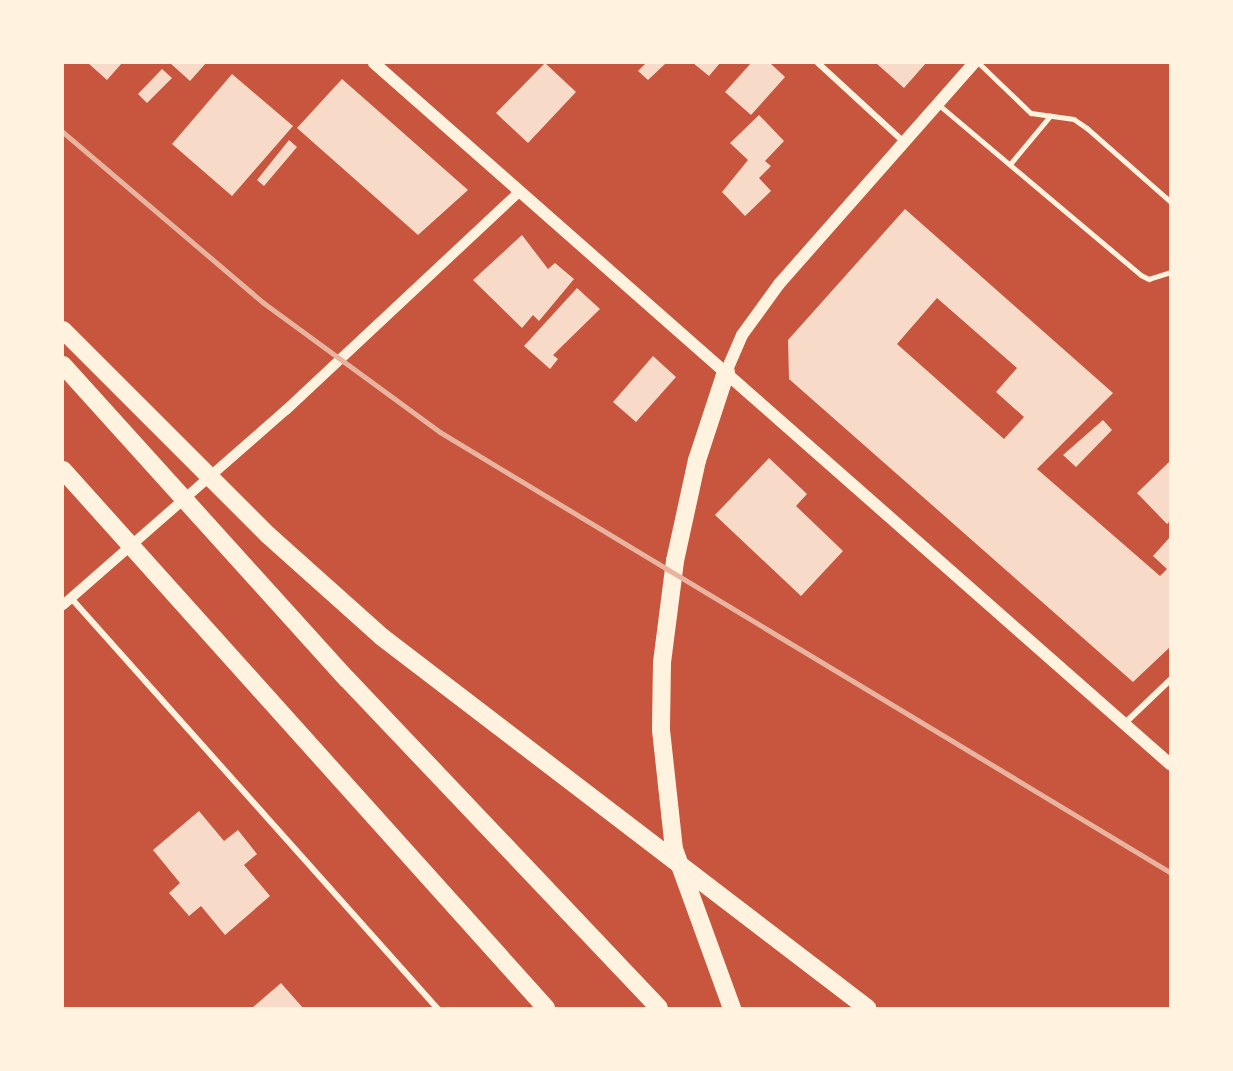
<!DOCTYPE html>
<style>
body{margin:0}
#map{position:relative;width:1233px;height:1071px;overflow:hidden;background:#c8553d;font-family:Quicksand,sans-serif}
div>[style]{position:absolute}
.building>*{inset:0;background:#f7dbc8}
.service>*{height:4.5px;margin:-2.25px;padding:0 2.25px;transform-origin:2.25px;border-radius:2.25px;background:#fff3e0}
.minor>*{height:6px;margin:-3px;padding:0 3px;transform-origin:3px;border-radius:3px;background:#fff3e0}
.tertiary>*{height:10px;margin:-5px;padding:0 5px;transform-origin:5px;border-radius:5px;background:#fff3e0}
.secondary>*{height:12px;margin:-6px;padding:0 6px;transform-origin:6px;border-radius:6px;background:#fff3e0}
.motorway>*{height:18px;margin:-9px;padding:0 9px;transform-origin:9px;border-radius:9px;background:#fff3e0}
.rail>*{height:4.5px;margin:-2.25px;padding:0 2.25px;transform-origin:2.25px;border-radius:2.25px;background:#e9b49f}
span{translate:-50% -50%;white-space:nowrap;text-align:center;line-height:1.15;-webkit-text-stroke:6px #fff3e0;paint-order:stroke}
.frame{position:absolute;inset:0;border:64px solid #fff3e0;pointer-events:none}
</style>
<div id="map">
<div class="building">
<div style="clip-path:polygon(88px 63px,122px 63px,107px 80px)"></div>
<div style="clip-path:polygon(170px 63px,206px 63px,190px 81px)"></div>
<div style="clip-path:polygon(545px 63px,576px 92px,528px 143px,496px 113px)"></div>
<div style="clip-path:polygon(646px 63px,666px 63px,648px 80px,638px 71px)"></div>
<div style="clip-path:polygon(693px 63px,720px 63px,709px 76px)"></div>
<div style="clip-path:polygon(751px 63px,770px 63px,785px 77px,751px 115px,725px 92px)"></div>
<div style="clip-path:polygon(876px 63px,926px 63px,904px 88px)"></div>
<div style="clip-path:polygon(162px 69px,172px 78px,147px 103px,138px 94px)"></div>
<div style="clip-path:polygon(232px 74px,293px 126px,232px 196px,172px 144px)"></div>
<div style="clip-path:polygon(342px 79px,468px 190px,418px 235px,297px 128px)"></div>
<div style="clip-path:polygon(759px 115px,784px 141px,765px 161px,771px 166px,759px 178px,771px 191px,745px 216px,722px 192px,748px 160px,730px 143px)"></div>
<div style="clip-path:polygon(289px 140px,297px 147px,264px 186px,257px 180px)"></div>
<div style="clip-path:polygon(evenodd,905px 209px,1113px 393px,1037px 469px,1160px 576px,1167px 569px,1153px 556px,1170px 537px,1170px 647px,1133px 682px,789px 379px,788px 340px,905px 209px,937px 298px,1017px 368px,996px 392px,1024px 417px,1004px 439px,897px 344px,937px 298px)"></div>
<div style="clip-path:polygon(522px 235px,548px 269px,555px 263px,574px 279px,539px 321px,533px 315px,522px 328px,473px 280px)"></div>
<div style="clip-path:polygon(577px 288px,600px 309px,553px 355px,558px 359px,550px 369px,524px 346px)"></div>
<div style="clip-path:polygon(653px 356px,676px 377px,636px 422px,613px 402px)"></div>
<div style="clip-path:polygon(1103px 420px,1112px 430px,1076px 467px,1063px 455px)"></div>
<div style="clip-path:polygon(769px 458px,807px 494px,796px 506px,843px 551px,801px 596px,715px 515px)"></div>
<div style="clip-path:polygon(1170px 461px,1170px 521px,1167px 524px,1137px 493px)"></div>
<div style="clip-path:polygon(199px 811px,224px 841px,238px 830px,257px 854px,244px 865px,270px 896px,225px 935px,201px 906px,189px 916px,169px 893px,180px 883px,153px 850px)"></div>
<div style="clip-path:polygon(281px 983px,303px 1008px,252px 1008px)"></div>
</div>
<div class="service">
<div style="left:979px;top:63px;width:72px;rotate:43.9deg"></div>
<div style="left:1031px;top:113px;width:43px;rotate:7.9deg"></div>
<div style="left:1074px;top:119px;width:16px;rotate:35deg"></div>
<div style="left:1087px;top:128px;width:111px;rotate:41.3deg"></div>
<div style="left:938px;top:104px;width:265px;rotate:40.1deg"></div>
<div style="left:1141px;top:275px;width:9px;rotate:27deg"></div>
<div style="left:1149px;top:279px;width:22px;rotate:-18deg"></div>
<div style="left:1011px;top:163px;width:61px;rotate:-50.3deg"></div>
</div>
<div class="minor">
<div style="left:818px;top:63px;width:117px;rotate:42.6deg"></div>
<div style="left:71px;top:598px;width:550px;rotate:48.25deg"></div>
<div style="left:1124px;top:724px;width:64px;rotate:-43.7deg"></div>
</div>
<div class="tertiary">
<div style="left:63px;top:605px;width:296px;rotate:-41.2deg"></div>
<div style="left:286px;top:410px;width:320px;rotate:-43.1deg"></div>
</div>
<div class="secondary">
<div style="left:374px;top:63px;width:1061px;rotate:41.37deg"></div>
<div style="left:726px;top:372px;width:40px;rotate:-66.6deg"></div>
<div style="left:742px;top:335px;width:63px;rotate:-54deg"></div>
<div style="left:779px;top:284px;width:295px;rotate:-48.6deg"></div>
</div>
<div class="motorway">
<div style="left:63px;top:330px;width:290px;rotate:45deg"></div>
<div style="left:268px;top:535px;width:153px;rotate:41.8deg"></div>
<div style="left:382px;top:637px;width:611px;rotate:37.41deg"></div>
<div style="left:63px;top:365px;width:423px;rotate:47.9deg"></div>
<div style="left:347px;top:679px;width:453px;rotate:46.5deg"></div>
<div style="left:726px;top:372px;width:93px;rotate:108.2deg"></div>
<div style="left:697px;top:460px;width:103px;rotate:102.3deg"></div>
<div style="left:675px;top:561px;width:103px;rotate:97.3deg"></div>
<div style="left:662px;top:663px;width:67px;rotate:90.9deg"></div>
<div style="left:661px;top:730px;width:120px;rotate:83.8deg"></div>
<div style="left:674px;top:849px;width:169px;rotate:70deg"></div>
<div style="left:63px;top:470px;width:723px;rotate:48.08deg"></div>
</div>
<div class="rail">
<div style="left:63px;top:132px;width:264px;rotate:40.4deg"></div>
<div style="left:264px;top:303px;width:218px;rotate:36.2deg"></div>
<div style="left:440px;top:432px;width:852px;rotate:31.08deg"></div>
</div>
<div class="frame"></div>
</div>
